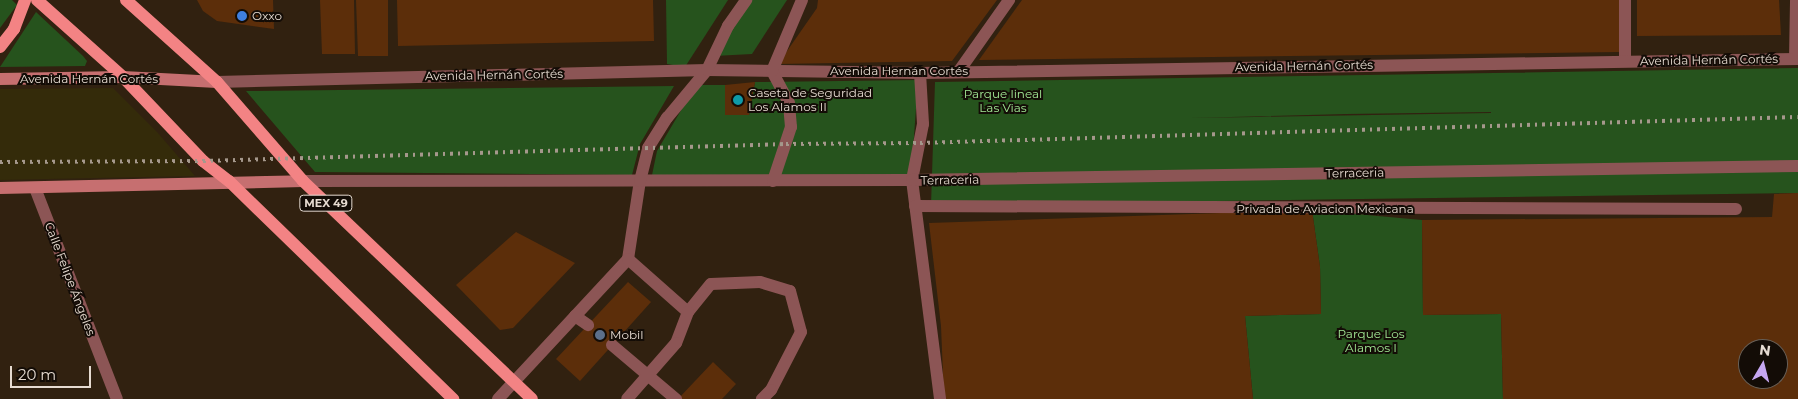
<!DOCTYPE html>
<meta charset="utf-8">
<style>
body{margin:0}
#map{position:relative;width:1798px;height:399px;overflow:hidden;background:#312110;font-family:Montserrat,sans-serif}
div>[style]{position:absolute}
.green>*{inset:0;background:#26531d}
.sand>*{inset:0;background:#342b0a}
.building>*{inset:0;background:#5c2e0a}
.lane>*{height:12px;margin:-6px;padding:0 6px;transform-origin:6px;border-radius:6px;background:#8c5555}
.street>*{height:12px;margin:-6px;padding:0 6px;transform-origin:6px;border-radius:6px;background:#8c5555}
.secondary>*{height:12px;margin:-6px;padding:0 6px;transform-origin:6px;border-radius:6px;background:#c66f70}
.primary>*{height:12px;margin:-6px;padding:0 6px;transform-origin:6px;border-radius:6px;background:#f38384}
.rail>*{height:4px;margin-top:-2px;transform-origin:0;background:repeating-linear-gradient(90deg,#a5988c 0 2.5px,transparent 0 7.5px)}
.dots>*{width:14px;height:14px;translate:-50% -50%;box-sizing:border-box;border:2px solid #130c06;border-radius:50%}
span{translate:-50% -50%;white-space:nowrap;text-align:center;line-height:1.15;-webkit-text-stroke:4px #130c06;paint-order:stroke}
.shield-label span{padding:1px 4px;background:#130c06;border:1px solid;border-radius:4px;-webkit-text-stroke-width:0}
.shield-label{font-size:11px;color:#e6dbd1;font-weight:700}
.poi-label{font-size:12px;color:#e6dbd1}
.left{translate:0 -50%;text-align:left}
.street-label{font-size:12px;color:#e6dbd1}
.park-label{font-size:12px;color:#a1e794}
.north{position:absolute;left:1738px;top:339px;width:50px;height:50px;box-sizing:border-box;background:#130c06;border:1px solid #675f57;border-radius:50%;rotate:8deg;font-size:14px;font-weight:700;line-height:20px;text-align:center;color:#e6dbd1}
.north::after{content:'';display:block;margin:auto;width:18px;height:22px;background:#c5a6f1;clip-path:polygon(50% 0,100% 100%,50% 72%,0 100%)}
.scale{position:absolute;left:10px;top:366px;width:81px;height:22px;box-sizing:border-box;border:2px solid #e6dbd1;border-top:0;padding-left:6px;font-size:15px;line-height:18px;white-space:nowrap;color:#e6dbd1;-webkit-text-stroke:4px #130c06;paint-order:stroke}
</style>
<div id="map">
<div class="green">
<div style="clip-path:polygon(0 0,12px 0,17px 5px,0 28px)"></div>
<div style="clip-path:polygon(666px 0,728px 0,685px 67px,667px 64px)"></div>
<div style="clip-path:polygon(751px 0,787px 0,752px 54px,714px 56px)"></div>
<div style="clip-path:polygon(36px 12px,83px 56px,87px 61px,85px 66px,0 67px)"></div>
<div style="clip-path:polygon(evenodd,1798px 68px,1798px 193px,931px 205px,935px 82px,1798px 68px,1491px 112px,1491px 113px,1189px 118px,1346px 114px,1491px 112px)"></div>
<div style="clip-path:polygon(918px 80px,911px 178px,652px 175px,657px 151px,696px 85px,725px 85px,725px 115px,749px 115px,755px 82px)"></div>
<div style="clip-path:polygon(674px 86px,640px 144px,632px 175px,315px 172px,246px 91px)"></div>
<div style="clip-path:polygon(1312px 210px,1422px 220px,1423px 315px,1501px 314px,1503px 399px,1253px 399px,1245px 316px,1321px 314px,1320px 267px)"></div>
</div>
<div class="sand">
<div style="clip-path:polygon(113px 88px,158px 133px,195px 176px,0 180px,0 89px)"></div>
</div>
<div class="building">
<div style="clip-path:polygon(197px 0,273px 0,274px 29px,217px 21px,203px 11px)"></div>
<div style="clip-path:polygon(320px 0,354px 0,355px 54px,322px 54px)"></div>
<div style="clip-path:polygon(356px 0,388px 0,388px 56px,358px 56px)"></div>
<div style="clip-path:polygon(397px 0,653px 0,654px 41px,398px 46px)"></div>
<div style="clip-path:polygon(818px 0,997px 0,952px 61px,778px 64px,817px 8px)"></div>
<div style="clip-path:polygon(1022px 0,1619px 0,1620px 52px,979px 60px)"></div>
<div style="clip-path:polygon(1637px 0,1779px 0,1781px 35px,1637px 36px)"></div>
<div style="clip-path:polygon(755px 82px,749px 115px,725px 115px,725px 85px)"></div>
<div style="clip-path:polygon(evenodd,1798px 193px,1798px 399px,1503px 399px,1501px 314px,1423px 315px,1422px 220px,1772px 217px,1774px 194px,1798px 193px,1748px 349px,1778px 349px,1778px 379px,1748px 379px,1748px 349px)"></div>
<div style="clip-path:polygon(1312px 210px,1320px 267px,1321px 314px,1245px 316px,1253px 399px,944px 399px,941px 326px,929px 223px)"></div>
<div style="clip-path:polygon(516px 232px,575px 263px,513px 328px,500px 330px,456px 285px)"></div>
<div style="clip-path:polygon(628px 282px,651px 302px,580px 381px,556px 359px)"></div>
<div style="clip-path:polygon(713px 362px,736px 384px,722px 399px,678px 399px)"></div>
</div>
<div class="lane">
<div style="left:628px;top:259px;width:79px;rotate:-81.3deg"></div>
<div style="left:688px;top:312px;width:36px;rotate:-51deg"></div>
<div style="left:711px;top:284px;width:49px;rotate:-2.3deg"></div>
<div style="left:760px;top:282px;width:31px;rotate:17deg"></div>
<div style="left:790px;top:291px;width:42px;rotate:75deg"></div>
<div style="left:801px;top:332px;width:65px;rotate:117.3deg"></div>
<div style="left:771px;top:390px;width:13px;rotate:135deg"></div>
<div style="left:575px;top:316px;width:16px;rotate:35deg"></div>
<div style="left:612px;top:345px;width:84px;rotate:40.2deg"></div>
<div style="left:498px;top:399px;width:191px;rotate:-47.1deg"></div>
<div style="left:628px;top:259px;width:80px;rotate:41.5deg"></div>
<div style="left:688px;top:312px;width:33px;rotate:111deg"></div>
<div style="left:676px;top:343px;width:74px;rotate:131.2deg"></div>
</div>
<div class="street">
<div style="left:1625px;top:0;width:61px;rotate:90deg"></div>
<div style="left:1795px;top:59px;width:59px;rotate:-89deg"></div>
<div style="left:959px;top:71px;width:87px;rotate:-54.8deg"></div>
<div style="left:920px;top:73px;width:51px;rotate:86.6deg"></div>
<div style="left:923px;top:124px;width:57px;rotate:101.1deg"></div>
<div style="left:912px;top:180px;width:221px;rotate:82.7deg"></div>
<div style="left:217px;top:82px;width:490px;rotate:-1.4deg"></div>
<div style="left:707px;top:70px;width:213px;rotate:0.8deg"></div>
<div style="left:920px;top:73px;width:878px;rotate:-0.91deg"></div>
<div style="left:303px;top:181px;width:609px;rotate:-0.09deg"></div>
<div style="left:912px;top:180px;width:886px;rotate:-0.91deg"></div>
<div style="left:640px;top:181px;width:34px;rotate:-76deg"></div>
<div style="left:648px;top:148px;width:36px;rotate:-58deg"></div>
<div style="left:667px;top:118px;width:62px;rotate:-50.2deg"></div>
<div style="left:707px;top:70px;width:49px;rotate:-64.5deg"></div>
<div style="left:728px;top:26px;width:32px;rotate:-55deg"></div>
<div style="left:773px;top:181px;width:57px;rotate:-71.6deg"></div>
<div style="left:791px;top:127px;width:24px;rotate:-95deg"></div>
<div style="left:789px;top:103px;width:36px;rotate:-118deg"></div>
<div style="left:772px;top:71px;width:77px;rotate:-67.1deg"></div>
<div style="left:35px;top:188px;width:226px;rotate:68.8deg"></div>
<div style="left:915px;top:206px;width:821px;rotate:0.21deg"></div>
</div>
<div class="secondary">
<div style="left:0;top:79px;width:123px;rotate:-0.9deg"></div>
<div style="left:123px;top:77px;width:94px;rotate:3deg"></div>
<div style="left:0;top:188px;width:303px;rotate:-1.3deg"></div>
</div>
<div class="primary">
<div style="left:37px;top:0;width:115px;rotate:41.8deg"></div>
<div style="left:123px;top:77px;width:116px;rotate:46.4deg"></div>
<div style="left:203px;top:161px;width:33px;rotate:38deg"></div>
<div style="left:229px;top:181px;width:313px;rotate:44.2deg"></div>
<div style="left:126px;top:0;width:122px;rotate:42deg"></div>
<div style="left:217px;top:82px;width:131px;rotate:49deg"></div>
<div style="left:303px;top:181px;width:316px;rotate:43.6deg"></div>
<div style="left:0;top:47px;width:23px;rotate:-52deg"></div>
<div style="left:14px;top:29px;width:31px;rotate:-69deg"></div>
</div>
<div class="rail">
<div style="left:0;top:162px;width:203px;rotate:-0.3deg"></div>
<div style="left:203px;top:161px;width:583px;rotate:-1.67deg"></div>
<div style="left:786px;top:144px;width:134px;rotate:-0.4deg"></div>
<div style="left:920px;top:143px;width:878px;rotate:-1.7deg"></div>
</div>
<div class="dots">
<div style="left:242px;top:16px;background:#3f7fe0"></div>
<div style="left:738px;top:100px;background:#0f9aa8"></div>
<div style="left:600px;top:335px;background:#5c6f8a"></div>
</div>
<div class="shield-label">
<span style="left:326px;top:203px">MEX 49</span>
</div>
<div class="poi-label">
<span class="left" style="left:252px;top:16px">Oxxo</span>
<span class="left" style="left:748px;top:100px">Caseta de Seguridad<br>Los Alamos II</span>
<span class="left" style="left:610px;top:335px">Mobil</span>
</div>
<div class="street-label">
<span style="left:1709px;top:60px;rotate:-1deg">Avenida Hernán Cortés</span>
<span style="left:1304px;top:66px;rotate:-1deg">Avenida Hernán Cortés</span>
<span style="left:899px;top:71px">Avenida Hernán Cortés</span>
<span style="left:494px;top:75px;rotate:-1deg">Avenida Hernán Cortés</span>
<span style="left:89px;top:79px">Avenida Hernán Cortés</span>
<span style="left:1355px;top:173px;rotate:-1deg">Terraceria</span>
<span style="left:950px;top:180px;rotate:-1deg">Terraceria</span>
<span style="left:1325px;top:209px">Privada de Aviacion Mexicana</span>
<span style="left:70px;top:279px;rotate:69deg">Calle Felipe Ángeles</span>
</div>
<div class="park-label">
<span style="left:1003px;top:101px">Parque lineal<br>Las Vias</span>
<span style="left:1371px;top:341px">Parque Los<br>Alamos I</span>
</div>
<div class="north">N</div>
<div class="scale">20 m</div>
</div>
